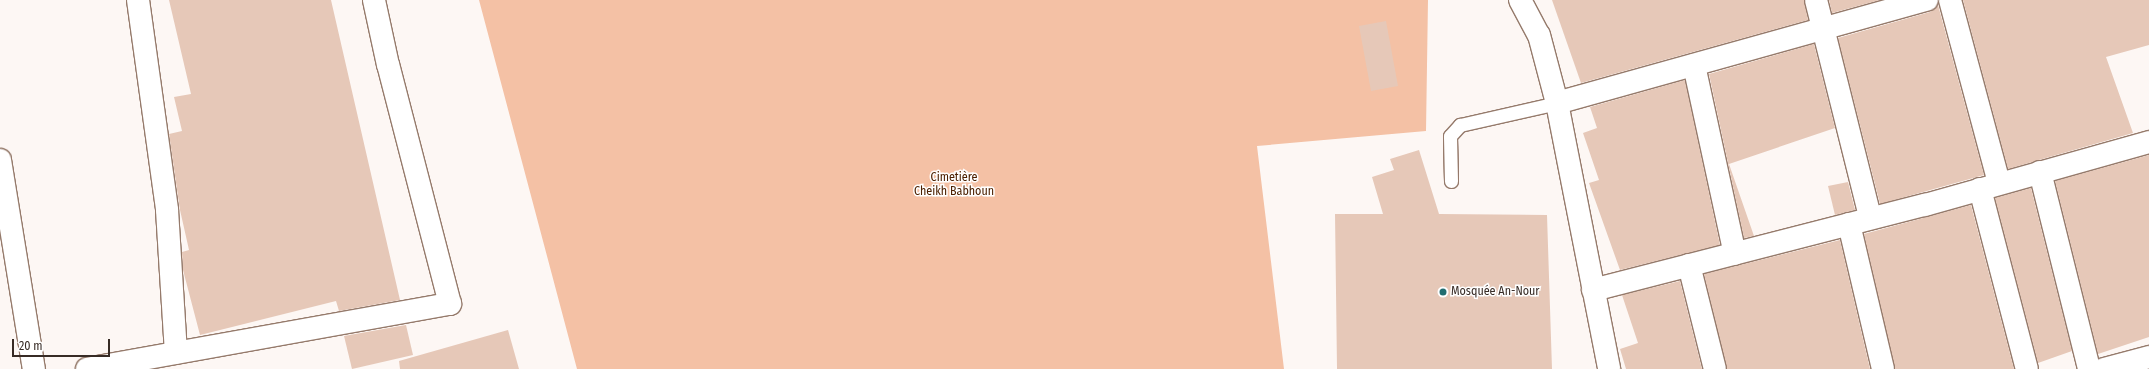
<!DOCTYPE html>
<meta charset="utf-8">
<style>
body{margin:0}
#map{position:relative;width:2149px;height:369px;overflow:hidden;background:#fdf7f4;font-family:"Fira Sans Condensed",sans-serif}
div>[style]{position:absolute}
.green>*{inset:0;background:#f4c1a5}
.building>*{inset:0;background:#e6c8b8}
.roads{filter:drop-shadow(1px 0 #957a6b) drop-shadow(-1px 0 #957a6b) drop-shadow(0 1px #957a6b) drop-shadow(0 -1px #957a6b)}
.lane>*{height:13px;margin:-6.5px;padding:0 6.5px;transform-origin:6.5px;border-radius:6.5px;background:#fff}
.street>*{height:22px;margin:-11px;padding:0 11px;transform-origin:11px;border-radius:11px;background:#fff}
.dots>*{width:11px;height:11px;translate:-50% -50%;box-sizing:border-box;border:2px solid #fff;border-radius:50%}
span{translate:-50% -50%;white-space:nowrap;text-align:center;line-height:1.15;-webkit-text-stroke:3px #fff;paint-order:stroke}
.park-label{font-size:12px;color:#4c2001}
.poi-label{font-size:12px;color:#372b25}
.left{translate:0 -50%;text-align:left}
.scale{position:absolute;left:12px;top:339px;width:98px;height:18px;box-sizing:border-box;border:2px solid #372b25;border-top:0;padding-left:5px;font-size:12px;line-height:14px;white-space:nowrap;color:#372b25;-webkit-text-stroke:3px #fff;paint-order:stroke}
</style>
<div id="map">
<div class="green">
<div style="clip-path:polygon(479px 0,1428px 0,1426px 131px,1257px 146px,1284px 369px,577px 369px)"></div>
</div>
<div class="building">
<div style="clip-path:polygon(169px 0,331px 0,400px 300px,339px 311px,336px 301px,200px 335px,183px 270px,182px 252px,189px 250px,180px 210px,169px 134px,182px 131px,174px 97px,191px 94px)"></div>
<div style="clip-path:polygon(1552px 0,1804px 0,1808px 20px,1581px 83px)"></div>
<div style="clip-path:polygon(1829px 0,1880px 0,1832px 13px)"></div>
<div style="clip-path:polygon(1963px 0,2149px 0,2149px 45px,2106px 57px,2133px 133px,2008px 169px)"></div>
<div style="clip-path:polygon(1938px 5px,1984px 175px,1880px 204px,1838px 38px,1930px 12px)"></div>
<div style="clip-path:polygon(1386px 21px,1398px 86px,1371px 91px,1359px 26px)"></div>
<div style="clip-path:polygon(1814px 44px,1835px 128px,1729px 164px,1754px 236px,1744px 238px,1709px 74px)"></div>
<div style="clip-path:polygon(1685px 80px,1720px 245px,1620px 270px,1589px 183px,1599px 180px,1583px 133px,1597px 128px,1590px 107px)"></div>
<div style="clip-path:polygon(1419px 150px,1439px 214px,1547px 215px,1552px 369px,1337px 369px,1335px 214px,1383px 214px,1372px 177px,1394px 170px,1390px 159px)"></div>
<div style="clip-path:polygon(2149px 155px,2149px 337px,2098px 354px,2055px 181px)"></div>
<div style="clip-path:polygon(1848px 182px,1855px 210px,1835px 215px,1828px 186px)"></div>
<div style="clip-path:polygon(2031px 188px,2072px 351px,2038px 363px,1995px 198px)"></div>
<div style="clip-path:polygon(1971px 205px,2014px 369px,1895px 369px,1864px 234px)"></div>
<div style="clip-path:polygon(1840px 240px,1870px 369px,1727px 369px,1704px 274px)"></div>
<div style="clip-path:polygon(1680px 281px,1702px 369px,1626px 369px,1620px 349px,1638px 343px,1622px 295px)"></div>
<div style="clip-path:polygon(406px 325px,413px 355px,352px 369px,344px 336px)"></div>
<div style="clip-path:polygon(508px 330px,519px 369px,400px 369px,399px 361px)"></div>
</div>
<div class="roads">
<div class="lane">
<div style="left:1451px;top:181px;width:45px;rotate:-91.3deg"></div>
<div style="left:1450px;top:136px;width:15px;rotate:-48deg"></div>
<div style="left:1460px;top:125px;width:99px;rotate:-12.8deg"></div>
</div>
<div class="street">
<div style="left:138px;top:0;width:212px;rotate:82.1deg"></div>
<div style="left:167px;top:210px;width:143px;rotate:86.4deg"></div>
<div style="left:1520px;top:0;width:40px;rotate:62deg"></div>
<div style="left:1539px;top:35px;width:70px;rotate:75.2deg"></div>
<div style="left:1557px;top:103px;width:271px;rotate:78.9deg"></div>
<div style="left:1816px;top:0;width:224px;rotate:76deg"></div>
<div style="left:1950px;top:0;width:189px;rotate:75deg"></div>
<div style="left:1694px;top:65px;width:193px;rotate:77.8deg"></div>
<div style="left:1557px;top:103px;width:384px;rotate:-15.6deg"></div>
<div style="left:0;top:160px;width:212px;rotate:80.8deg"></div>
<div style="left:2040px;top:172px;width:203px;rotate:76deg"></div>
<div style="left:1980px;top:189px;width:186px;rotate:75.4deg"></div>
<div style="left:1849px;top:224px;width:149px;rotate:76.8deg"></div>
<div style="left:1689px;top:265px;width:107px;rotate:76deg"></div>
<div style="left:1593px;top:290px;width:343px;rotate:-14.4deg"></div>
<div style="left:1925px;top:205px;width:233px;rotate:-15.7deg"></div>
<div style="left:87px;top:369px;width:369px;rotate:-10.2deg"></div>
<div style="left:450px;top:304px;width:247px;rotate:-104.5deg"></div>
<div style="left:388px;top:65px;width:66px;rotate:-102.2deg"></div>
<div style="left:2104px;top:369px;width:47px;rotate:-14.9deg"></div>
</div>
</div>
<div class="dots">
<div style="left:1443px;top:292px;background:#216d71"></div>
</div>
<div class="park-label">
<span style="left:954px;top:185px">Cimetière<br>Cheikh Babhoun</span>
</div>
<div class="poi-label">
<span class="left" style="left:1451px;top:292px">Mosquée An-Nour</span>
</div>
<div class="scale">20 m</div>
</div>
